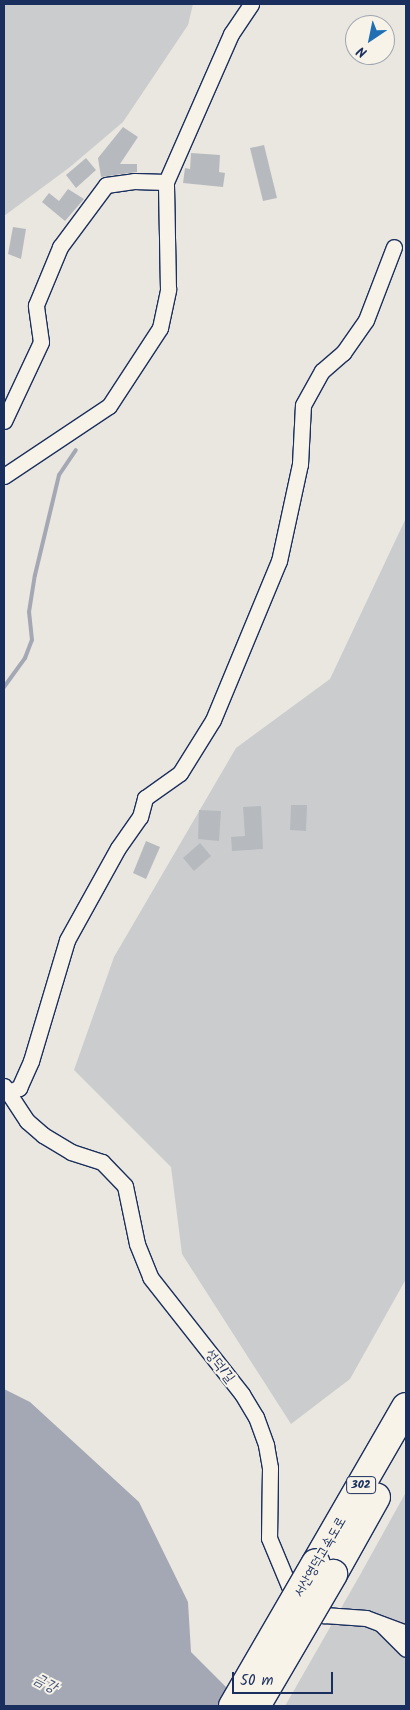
<!DOCTYPE html>
<meta charset="utf-8">
<style>
body{margin:0}
#map{position:relative;width:410px;height:1710px;overflow:hidden;background:#eae7e0;font-family:Kalam,"Poor Story",sans-serif}
div>[style]{position:absolute}
.green>*{inset:0;background:#cbcccd}
.water>*{inset:0;background:#a3a8b4}
.stream>*{height:4px;margin:-2px;padding:0 2px;transform-origin:2px;border-radius:2px;background:#a3a8b4}
.building>*{inset:0;background:#b6babf}
.roads{filter:drop-shadow(1px 0 #1b2f5e) drop-shadow(-1px 0 #1b2f5e) drop-shadow(0 1px #1b2f5e) drop-shadow(0 -1px #1b2f5e)}
.street>*{height:15px;margin:-7.5px;padding:0 7.5px;transform-origin:7.5px;border-radius:7.5px;background:#f7f3e8}
.highway>*{height:28px;margin:-14px;padding:0 14px;transform-origin:14px;border-radius:14px;background:#f7f3e8}
.bridges{filter:drop-shadow(1px 0 #1b2f5e) drop-shadow(-1px 0 #1b2f5e) drop-shadow(0 1px #1b2f5e) drop-shadow(0 -1px #1b2f5e)}
.highway-bridge>*{height:28px;margin:-14px;padding:0 14px;transform-origin:14px;border-radius:14px;background:#f7f3e8}
span{translate:-50% -50%;white-space:nowrap;text-align:center;line-height:1.15;-webkit-text-stroke:4px #f7f3e8;paint-order:stroke}
.shield-label span{padding:1px 4px;background:#f7f3e8;border:1px solid;border-radius:4px;-webkit-text-stroke-width:0}
.shield-label{font-size:12px;color:#1b2f5e;font-weight:700}
.street-label{font-size:14px;color:#1b2f5e}
.water-label{font-size:15px;color:#445378;font-style:italic}
.frame{position:absolute;inset:0;border:5px solid #1b2f5e;pointer-events:none}
.north{position:absolute;left:345px;top:15px;width:50px;height:50px;box-sizing:border-box;background:#f7f3e8;border:1px solid #9fa5b1;border-radius:50%;rotate:214deg;font-size:14px;font-weight:700;line-height:20px;text-align:center;color:#1b2f5e}
.north::after{content:'';display:block;margin:auto;width:18px;height:22px;background:#1f6fb2;clip-path:polygon(50% 0,100% 100%,50% 72%,0 100%)}
.scale{position:absolute;left:232px;top:1672px;width:101px;height:22px;box-sizing:border-box;border:2px solid #1b2f5e;border-top:0;padding-left:6px;font-size:15px;line-height:18px;white-space:nowrap;color:#1b2f5e;-webkit-text-stroke:4px #f7f3e8;paint-order:stroke}
</style>
<div id="map">
<div class="green">
<div style="clip-path:polygon(4px 4px,193px 4px,188px 25px,123px 122px,70px 167px,4px 216px)"></div>
<div style="clip-path:polygon(406px 518px,406px 1279px,350px 1379px,291px 1424px,182px 1254px,171px 1167px,74px 1070px,114px 957px,236px 748px,330px 679px)"></div>
<div style="clip-path:polygon(406px 1492px,406px 1706px,285px 1706px,360px 1575px)"></div>
</div>
<div class="water">
<div style="clip-path:polygon(4px 1389px,30px 1402px,139px 1502px,188px 1602px,191px 1652px,245px 1706px,4px 1706px)"></div>
</div>
<div class="stream">
<div style="left:4px;top:687px;width:36px;rotate:-54deg"></div>
<div style="left:25px;top:658px;width:19px;rotate:-69deg"></div>
<div style="left:32px;top:640px;width:28px;rotate:-96deg"></div>
<div style="left:29px;top:612px;width:37px;rotate:-81deg"></div>
<div style="left:35px;top:575px;width:103px;rotate:-76.5deg"></div>
<div style="left:59px;top:475px;width:30px;rotate:-56deg"></div>
</div>
<div class="building">
<div style="clip-path:polygon(123px 127px,138px 137px,120px 164px,137px 164px,137px 172px,101px 177px,98px 158px)"></div>
<div style="clip-path:polygon(264px 145px,277px 198px,263px 201px,250px 148px)"></div>
<div style="clip-path:polygon(191px 153px,220px 155px,219px 172px,225px 173px,223px 187px,183px 183px,185px 168px,190px 169px)"></div>
<div style="clip-path:polygon(86px 158px,96px 170px,76px 188px,66px 175px)"></div>
<div style="clip-path:polygon(68px 189px,84px 199px,65px 221px,42px 202px,49px 193px,59px 201px)"></div>
<div style="clip-path:polygon(13px 227px,26px 229px,21px 259px,8px 254px)"></div>
<div style="clip-path:polygon(291px 805px,307px 805px,306px 831px,290px 830px)"></div>
<div style="clip-path:polygon(261px 806px,263px 849px,232px 851px,231px 837px,245px 836px,243px 807px)"></div>
<div style="clip-path:polygon(199px 810px,221px 811px,219px 841px,198px 839px)"></div>
<div style="clip-path:polygon(146px 841px,160px 847px,146px 879px,133px 873px)"></div>
<div style="clip-path:polygon(200px 843px,211px 856px,194px 871px,183px 858px)"></div>
</div>
<div class="roads">
<div class="street">
<div style="left:4px;top:421px;width:87px;rotate:-64.9deg"></div>
<div style="left:41px;top:342px;width:37px;rotate:-98deg"></div>
<div style="left:36px;top:305px;width:63px;rotate:-67.5deg"></div>
<div style="left:60px;top:247px;width:77px;rotate:-53.4deg"></div>
<div style="left:106px;top:185px;width:28px;rotate:-8deg"></div>
<div style="left:134px;top:181px;width:32px;rotate:2deg"></div>
<div style="left:4px;top:476px;width:126px;rotate:-33.7deg"></div>
<div style="left:109px;top:406px;width:93px;rotate:-56.8deg"></div>
<div style="left:160px;top:328px;width:40px;rotate:-78deg"></div>
<div style="left:168px;top:289px;width:107px;rotate:-91.1deg"></div>
<div style="left:166px;top:182px;width:162px;rotate:-66.3deg"></div>
<div style="left:231px;top:34px;width:36px;rotate:-56deg"></div>
<div style="left:4px;top:1086px;width:42px;rotate:56.7deg"></div>
<div style="left:27px;top:1121px;width:21px;rotate:41deg"></div>
<div style="left:43px;top:1135px;width:33px;rotate:31deg"></div>
<div style="left:71px;top:1152px;width:33px;rotate:18deg"></div>
<div style="left:102px;top:1162px;width:33px;rotate:46deg"></div>
<div style="left:125px;top:1186px;width:59px;rotate:78.3deg"></div>
<div style="left:137px;top:1244px;width:35px;rotate:68deg"></div>
<div style="left:150px;top:1277px;width:149px;rotate:51.8deg"></div>
<div style="left:242px;top:1394px;width:27px;rotate:59deg"></div>
<div style="left:256px;top:1417px;width:30px;rotate:70deg"></div>
<div style="left:266px;top:1445px;width:23px;rotate:80deg"></div>
<div style="left:270px;top:1468px;width:70px;rotate:90.8deg"></div>
<div style="left:269px;top:1538px;width:52px;rotate:67.4deg"></div>
<div style="left:289px;top:1586px;width:23px;rotate:52deg"></div>
<div style="left:303px;top:1604px;width:24px;rotate:28deg"></div>
<div style="left:324px;top:1615px;width:42px;rotate:4.1deg"></div>
<div style="left:366px;top:1618px;width:43px;rotate:20.6deg"></div>
<div style="left:8px;top:1092px;width:12px;rotate:-20deg"></div>
<div style="left:19px;top:1088px;width:30px;rotate:-66deg"></div>
<div style="left:31px;top:1061px;width:126px;rotate:-73.4deg"></div>
<div style="left:67px;top:940px;width:105px;rotate:-61deg"></div>
<div style="left:118px;top:848px;width:38px;rotate:-55deg"></div>
<div style="left:140px;top:817px;width:20px;rotate:-75deg"></div>
<div style="left:145px;top:798px;width:43px;rotate:-35.5deg"></div>
<div style="left:180px;top:773px;width:62px;rotate:-58.1deg"></div>
<div style="left:213px;top:720px;width:172px;rotate:-67.5deg"></div>
<div style="left:279px;top:561px;width:99px;rotate:-77.8deg"></div>
<div style="left:300px;top:464px;width:59px;rotate:-87.1deg"></div>
<div style="left:303px;top:405px;width:39px;rotate:-61deg"></div>
<div style="left:322px;top:371px;width:28px;rotate:-41deg"></div>
<div style="left:343px;top:353px;width:40px;rotate:-55.1deg"></div>
<div style="left:366px;top:320px;width:78px;rotate:-69deg"></div>
<div style="left:381px;top:1624px;width:35px;rotate:45deg"></div>
</div>
<div class="highway">
<div style="left:316px;top:1563px;width:180px;rotate:-60deg"></div>
<div style="left:333px;top:1574px;width:88px;rotate:-60.8deg"></div>
</div>
</div>
<div class="bridges">
<div class="highway-bridge">
<div style="left:233px;top:1706px;width:165px;rotate:-59.9deg"></div>
<div style="left:256px;top:1706px;width:153px;rotate:-59.7deg"></div>
</div>
</div>
<div class="shield-label">
<span style="left:361px;top:1485px">302</span>
</div>
<div class="street-label">
<span style="left:220px;top:1366px;rotate:52deg">성덕1길</span>
<span style="left:320px;top:1557px;rotate:-60deg">서산영덕고속도로</span>
</div>
<div class="water-label">
<span style="left:45px;top:1684px;rotate:28deg">금강</span>
</div>
<div class="frame"></div>
<div class="north">N</div>
<div class="scale">50 m</div>
</div>
